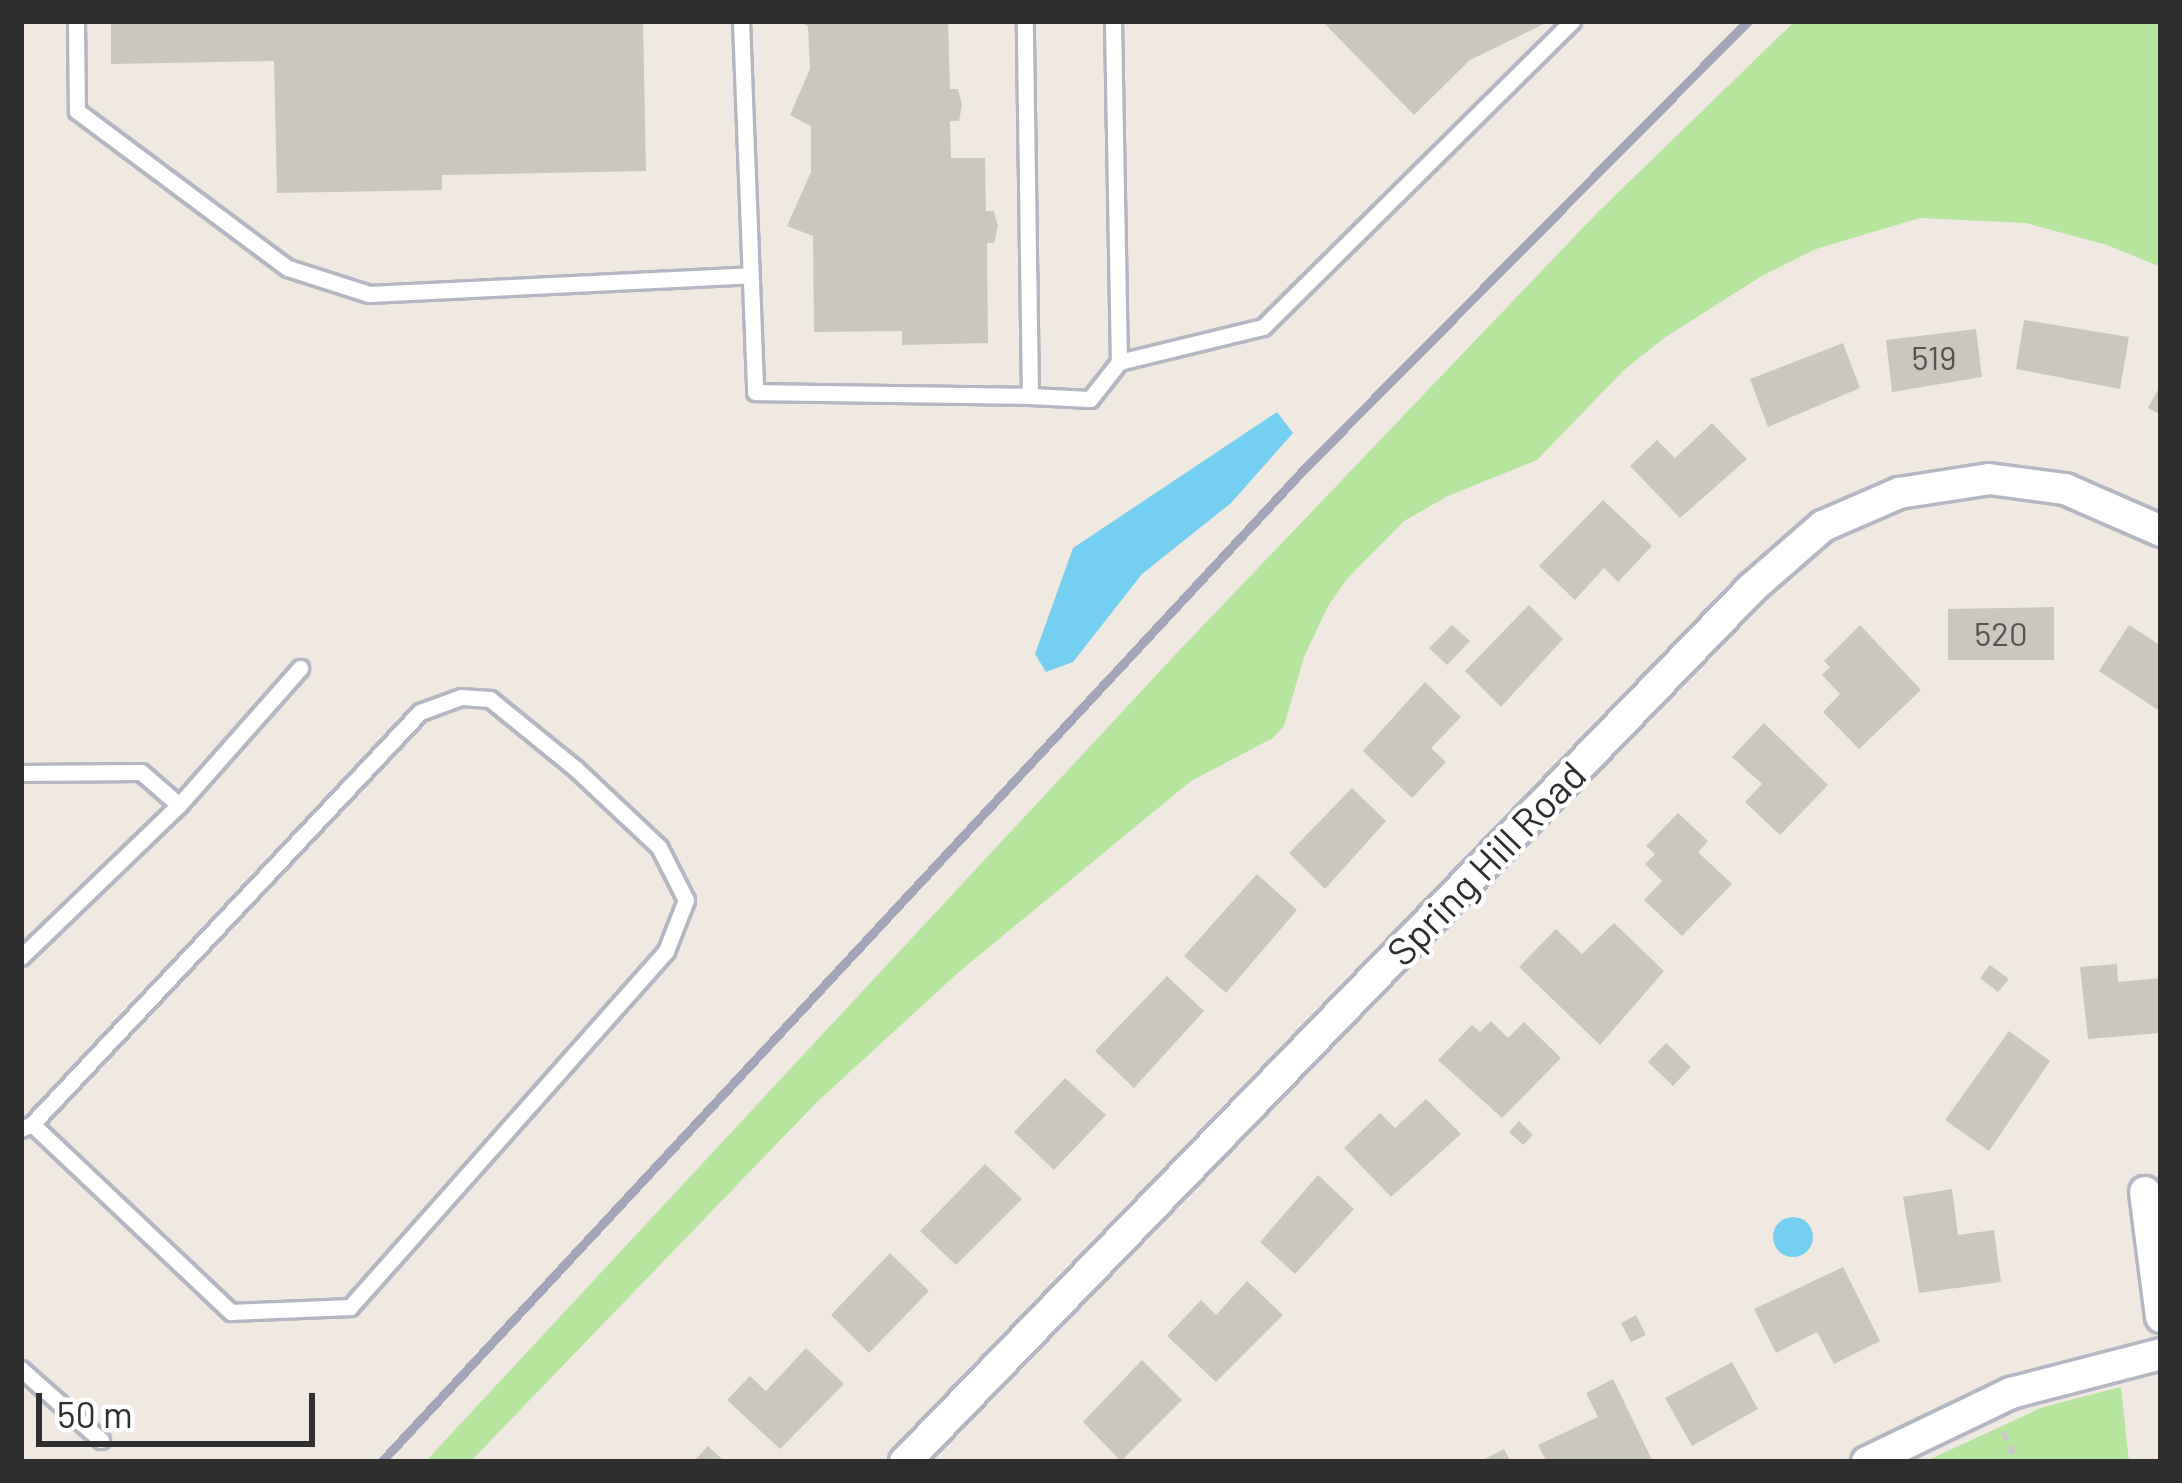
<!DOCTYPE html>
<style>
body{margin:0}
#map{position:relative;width:2182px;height:1483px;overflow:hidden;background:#efe9e1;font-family:Barlow,sans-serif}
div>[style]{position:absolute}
.green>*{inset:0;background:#b6e59e}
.water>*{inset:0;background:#75cff0}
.round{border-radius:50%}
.building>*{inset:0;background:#cbc7bf}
.path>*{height:6px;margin-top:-3px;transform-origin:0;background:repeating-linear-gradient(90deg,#c9c9c9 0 9px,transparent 0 15px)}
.roads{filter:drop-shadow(3px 0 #b4b7c1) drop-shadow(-3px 0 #b4b7c1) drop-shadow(0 3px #b4b7c1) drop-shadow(0 -3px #b4b7c1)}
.service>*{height:15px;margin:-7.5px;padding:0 7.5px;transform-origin:7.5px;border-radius:7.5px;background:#fff}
.minor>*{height:30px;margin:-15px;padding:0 15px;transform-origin:15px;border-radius:15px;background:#fff}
.rail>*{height:9px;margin:-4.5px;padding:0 4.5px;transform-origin:4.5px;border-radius:4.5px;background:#a3a6b8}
span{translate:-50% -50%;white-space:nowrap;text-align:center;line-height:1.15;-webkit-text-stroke:9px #fff;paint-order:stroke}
.number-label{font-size:33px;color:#555452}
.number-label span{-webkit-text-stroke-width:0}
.street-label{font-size:39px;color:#2e2e2e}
.frame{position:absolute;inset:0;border:24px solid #2e2e2e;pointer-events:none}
.scale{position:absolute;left:36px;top:1393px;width:279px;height:54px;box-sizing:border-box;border:6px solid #2e2e2e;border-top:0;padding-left:15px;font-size:36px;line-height:42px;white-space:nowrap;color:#2e2e2e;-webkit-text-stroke:9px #fff;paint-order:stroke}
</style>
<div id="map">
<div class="green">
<div style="clip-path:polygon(1795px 21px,2161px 21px,2161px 267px,2107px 245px,2026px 223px,1920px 218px,1816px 249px,1760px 277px,1664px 338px,1624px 370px,1537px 460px,1448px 496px,1404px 521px,1346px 580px,1328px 606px,1304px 657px,1284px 726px,1273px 738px,1191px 781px,960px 971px,817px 1102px,470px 1462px,425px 1462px,1174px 656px,1597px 213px)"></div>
<div style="clip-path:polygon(2121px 1387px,2129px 1462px,1924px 1462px,2043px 1407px)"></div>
</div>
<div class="water">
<div style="clip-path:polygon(1277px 412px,1293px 433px,1231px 503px,1142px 574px,1073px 662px,1046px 672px,1035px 654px,1073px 548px)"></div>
<div class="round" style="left:1773px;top:1217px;width:40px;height:40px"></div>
</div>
<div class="building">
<div style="clip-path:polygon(111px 21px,643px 21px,646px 171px,442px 175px,442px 190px,277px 193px,274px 61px,111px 64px)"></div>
<div style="clip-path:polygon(796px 21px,948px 21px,950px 89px,958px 89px,962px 105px,959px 121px,950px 121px,951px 158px,985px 158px,986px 211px,994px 211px,998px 226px,994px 243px,987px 243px,988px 343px,902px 345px,902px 331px,814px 332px,813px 236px,787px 226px,811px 172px,811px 126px,790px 115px,810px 69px,808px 26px)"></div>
<div style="clip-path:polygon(1322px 21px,1550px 21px,1470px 60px,1414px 115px)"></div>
<div style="clip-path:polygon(2024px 320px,2129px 337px,2120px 389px,2016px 369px)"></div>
<div style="clip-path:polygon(1976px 329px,1982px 377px,1892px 392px,1886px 340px)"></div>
<div style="clip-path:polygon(1843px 343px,1860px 388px,1768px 427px,1750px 379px)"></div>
<div style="clip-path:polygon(2161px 384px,2161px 415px,2148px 408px)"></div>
<div style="clip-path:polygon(1712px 423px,1747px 459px,1680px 518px,1630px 466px,1657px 440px,1675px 458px)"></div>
<div style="clip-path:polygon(1603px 500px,1652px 546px,1618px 582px,1604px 568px,1575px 600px,1539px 566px)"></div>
<div style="clip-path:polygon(1529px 605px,1563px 639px,1501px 707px,1465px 671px)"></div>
<div style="clip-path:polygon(2054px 607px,2054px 660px,1948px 660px,1948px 609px)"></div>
<div style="clip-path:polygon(1452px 625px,1470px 641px,1447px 665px,1429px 648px)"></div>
<div style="clip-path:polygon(1860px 625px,1921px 690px,1859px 749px,1823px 712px,1840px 694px,1822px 675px,1830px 667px,1824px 661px)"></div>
<div style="clip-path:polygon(2129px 625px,2161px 646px,2161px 712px,2099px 671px)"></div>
<div style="clip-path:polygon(1425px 682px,1461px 717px,1431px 748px,1446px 762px,1412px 798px,1363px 751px)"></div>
<div style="clip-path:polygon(1764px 723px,1828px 785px,1780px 835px,1745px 802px,1762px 784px,1732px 757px)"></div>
<div style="clip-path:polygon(1352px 788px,1386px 821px,1325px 889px,1289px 853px)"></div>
<div style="clip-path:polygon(1678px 813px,1708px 841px,1698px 852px,1732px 884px,1682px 936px,1644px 900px,1662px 881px,1645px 864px,1655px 854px,1646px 846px)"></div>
<div style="clip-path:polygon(1257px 874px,1297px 910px,1226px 993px,1184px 956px)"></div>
<div style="clip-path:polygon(1614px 923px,1664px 971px,1600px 1045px,1519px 967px,1556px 929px,1582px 954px)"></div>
<div style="clip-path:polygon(2117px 964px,2118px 982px,2161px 978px,2161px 1033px,2088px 1039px,2080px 967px)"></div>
<div style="clip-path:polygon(1990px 965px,2009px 979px,1998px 992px,1980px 978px)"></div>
<div style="clip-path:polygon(1167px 976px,1204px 1011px,1134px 1088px,1095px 1051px)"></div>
<div style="clip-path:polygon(1491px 1021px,1508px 1038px,1524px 1022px,1561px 1058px,1502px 1118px,1438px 1060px,1472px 1025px,1480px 1032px)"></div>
<div style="clip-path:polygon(2009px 1031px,2050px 1061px,1989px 1151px,1945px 1120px)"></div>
<div style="clip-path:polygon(1666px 1043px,1691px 1067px,1673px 1086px,1648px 1062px)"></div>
<div style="clip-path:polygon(1065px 1078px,1106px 1115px,1054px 1170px,1014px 1132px)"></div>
<div style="clip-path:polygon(1426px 1099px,1461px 1134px,1391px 1197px,1344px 1148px,1380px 1113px,1395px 1128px)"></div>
<div style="clip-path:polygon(1519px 1121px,1533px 1135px,1523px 1145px,1509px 1132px)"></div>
<div style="clip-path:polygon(985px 1164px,1022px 1199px,956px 1265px,920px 1231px)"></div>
<div style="clip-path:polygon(1318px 1175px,1354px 1209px,1295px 1274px,1260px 1242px)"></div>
<div style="clip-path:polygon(1952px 1189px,1958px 1235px,1994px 1230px,2001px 1282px,1919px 1293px,1903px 1197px)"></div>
<div style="clip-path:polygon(890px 1253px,929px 1291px,869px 1353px,831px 1315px)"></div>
<div style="clip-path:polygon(1843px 1267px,1880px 1341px,1834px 1364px,1817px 1332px,1776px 1353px,1754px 1309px)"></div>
<div style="clip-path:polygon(1247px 1281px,1283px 1315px,1216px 1382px,1167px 1336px,1201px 1300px,1216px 1315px)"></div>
<div style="clip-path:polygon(1636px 1315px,1646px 1335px,1631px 1342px,1621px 1323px)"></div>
<div style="clip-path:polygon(806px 1348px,844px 1384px,780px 1449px,727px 1400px,750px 1376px,766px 1391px)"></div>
<div style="clip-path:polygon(1142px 1360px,1182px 1400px,1121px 1461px,1083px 1422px)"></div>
<div style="clip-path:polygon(1732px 1362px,1758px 1409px,1692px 1446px,1665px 1398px)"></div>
<div style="clip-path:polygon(1613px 1379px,1653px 1462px,1547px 1462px,1538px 1445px,1598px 1417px,1586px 1393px)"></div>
<div style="clip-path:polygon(708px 1446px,725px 1462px,693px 1462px)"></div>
<div style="clip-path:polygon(1504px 1449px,1511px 1462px,1479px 1462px)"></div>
</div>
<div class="path">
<div style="left:2003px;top:1432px;width:33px;rotate:65deg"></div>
</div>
<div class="roads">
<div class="service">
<div style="left:76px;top:21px;width:90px;rotate:89.4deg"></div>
<div style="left:77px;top:111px;width:263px;rotate:36.7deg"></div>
<div style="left:288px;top:268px;width:85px;rotate:17.8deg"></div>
<div style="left:369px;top:294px;width:382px;rotate:-2.8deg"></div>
<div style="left:741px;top:21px;width:371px;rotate:87.8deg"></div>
<div style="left:755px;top:392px;width:275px;rotate:0.8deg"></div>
<div style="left:1030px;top:396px;width:375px;rotate:-90.8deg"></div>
<div style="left:1113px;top:21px;width:341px;rotate:89deg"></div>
<div style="left:1119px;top:362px;width:148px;rotate:-13.7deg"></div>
<div style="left:1263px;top:327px;width:435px;rotate:-44.7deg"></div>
<div style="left:1030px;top:396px;width:60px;rotate:2.9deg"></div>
<div style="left:1090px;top:399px;width:47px;rotate:-51.9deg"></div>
<div style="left:21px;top:773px;width:120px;rotate:-0.5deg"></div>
<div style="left:141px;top:772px;width:50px;rotate:41deg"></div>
<div style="left:179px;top:805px;width:183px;rotate:-48.5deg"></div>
<div style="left:21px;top:957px;width:219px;rotate:-43.9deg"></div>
<div style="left:21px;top:1129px;width:12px;rotate:-24deg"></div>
<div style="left:32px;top:1124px;width:274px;rotate:43.4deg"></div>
<div style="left:231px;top:1312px;width:119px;rotate:-2.4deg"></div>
<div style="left:350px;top:1307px;width:476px;rotate:-48.4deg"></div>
<div style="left:666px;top:951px;width:55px;rotate:-68.6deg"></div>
<div style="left:686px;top:900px;width:59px;rotate:-117deg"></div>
<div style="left:659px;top:847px;width:114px;rotate:-136.8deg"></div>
<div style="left:576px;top:769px;width:111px;rotate:-140.9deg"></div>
<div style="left:490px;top:699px;width:29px;rotate:-176deg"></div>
<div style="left:461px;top:697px;width:44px;rotate:159.9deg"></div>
<div style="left:420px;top:712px;width:566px;rotate:133.28deg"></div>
<div style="left:21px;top:1369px;width:107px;rotate:41.6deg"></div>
</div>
<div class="minor">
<div style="left:2145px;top:1192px;width:126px;rotate:82.7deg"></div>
<div style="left:905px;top:1462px;width:1218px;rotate:-45.9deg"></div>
<div style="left:1753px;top:587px;width:93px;rotate:-41.1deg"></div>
<div style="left:1823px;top:526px;width:83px;rotate:-23.5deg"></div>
<div style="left:1899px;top:493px;width:91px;rotate:-8.8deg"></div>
<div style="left:1989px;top:479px;width:77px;rotate:7.5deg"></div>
<div style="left:2065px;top:489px;width:105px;rotate:23.6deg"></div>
<div style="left:1867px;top:1462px;width:160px;rotate:-25.6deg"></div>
<div style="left:2011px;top:1393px;width:155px;rotate:-14.6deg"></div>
</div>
</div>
<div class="rail">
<div style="left:381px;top:1462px;width:1360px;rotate:-47.09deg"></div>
<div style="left:1307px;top:466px;width:627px;rotate:-45.26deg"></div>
</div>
<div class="number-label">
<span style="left:1934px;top:358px">519</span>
<span style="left:2001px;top:634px">520</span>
</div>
<div class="street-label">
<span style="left:1486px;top:863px;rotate:-46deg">Spring Hill Road</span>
</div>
<div class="frame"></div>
<div class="scale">50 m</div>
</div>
